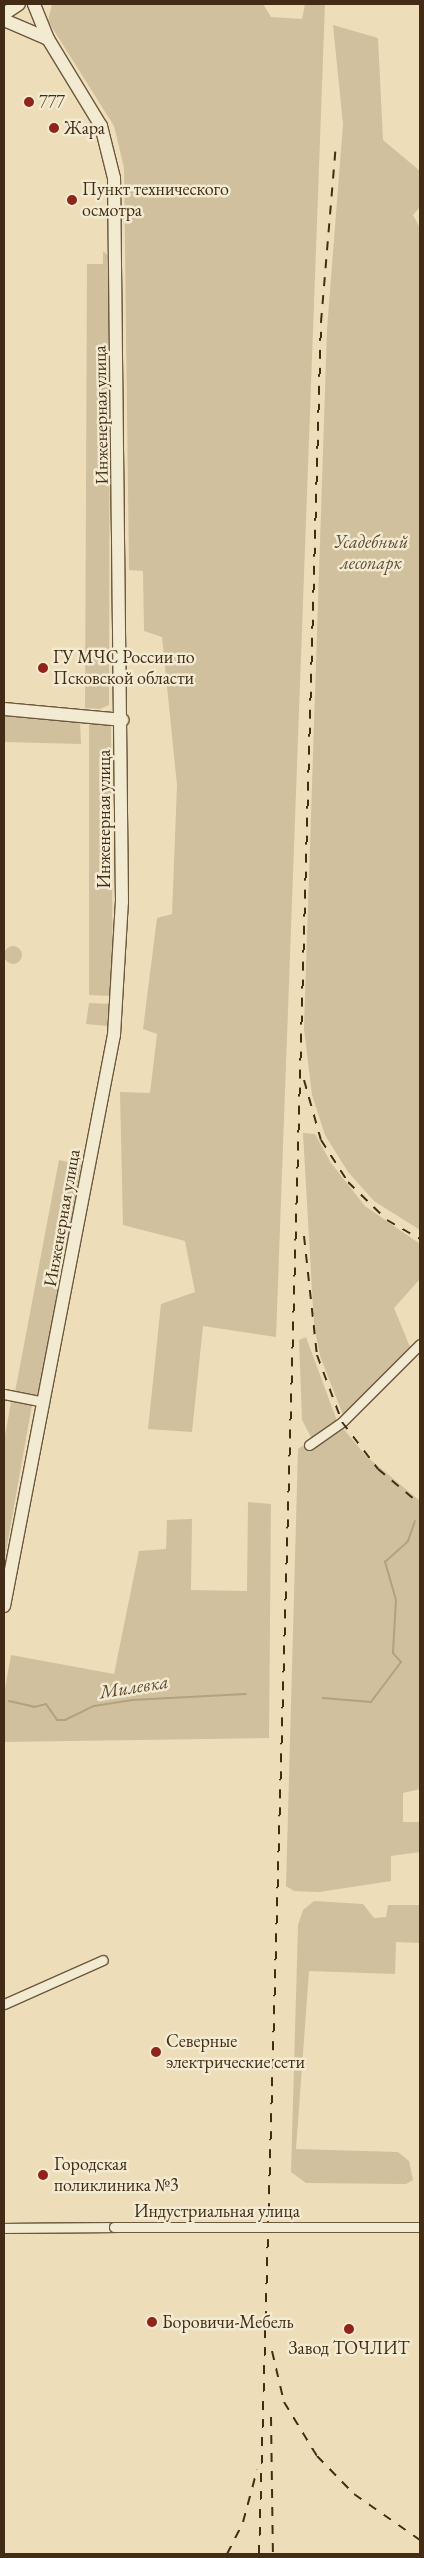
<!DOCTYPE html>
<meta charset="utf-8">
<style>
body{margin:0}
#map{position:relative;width:424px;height:2558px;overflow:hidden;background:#eddeb9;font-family:"EB Garamond",serif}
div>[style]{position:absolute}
.green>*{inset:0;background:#d0c09d}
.round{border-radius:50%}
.stream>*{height:2px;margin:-1px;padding:0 1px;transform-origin:1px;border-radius:1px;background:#b3a181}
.roads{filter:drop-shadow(1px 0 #6d583e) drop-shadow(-1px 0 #6d583e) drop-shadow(0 1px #6d583e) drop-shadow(0 -1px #6d583e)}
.street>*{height:9px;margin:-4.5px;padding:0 4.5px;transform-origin:4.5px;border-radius:4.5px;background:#f3ead2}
.secondary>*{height:12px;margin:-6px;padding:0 6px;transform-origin:6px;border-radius:6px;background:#f3ead2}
.rail>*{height:2px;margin-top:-1px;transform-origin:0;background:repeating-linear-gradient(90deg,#422c15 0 9px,transparent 0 18px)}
.bridges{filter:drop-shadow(1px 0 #6d583e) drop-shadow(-1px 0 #6d583e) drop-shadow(0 1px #6d583e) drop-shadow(0 -1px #6d583e)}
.street-bridge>*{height:9px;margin:-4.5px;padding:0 4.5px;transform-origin:4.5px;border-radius:4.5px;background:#f3ead2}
.dots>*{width:14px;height:14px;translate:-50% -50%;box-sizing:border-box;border:2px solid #f3ead2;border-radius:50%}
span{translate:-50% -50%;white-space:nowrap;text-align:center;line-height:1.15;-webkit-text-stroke:5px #f3ead2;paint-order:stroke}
.poi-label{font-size:18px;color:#422c15}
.left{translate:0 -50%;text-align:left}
.street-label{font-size:18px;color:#422c15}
.park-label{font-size:18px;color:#5e4a30;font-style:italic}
.water-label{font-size:19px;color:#5e4930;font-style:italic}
.frame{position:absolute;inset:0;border:5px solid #422c15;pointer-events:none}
</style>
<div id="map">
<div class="green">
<div style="clip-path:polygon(52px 4px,263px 4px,271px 17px,302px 19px,305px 4px,325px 4px,276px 1337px,203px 1326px,192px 1432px,148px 1429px,161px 1304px,195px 1292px,185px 1241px,123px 1225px,120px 1092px,150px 1093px,157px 1034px,143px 1029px,157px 918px,172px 914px,177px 785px,162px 637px,144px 631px,143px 571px,129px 570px,124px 168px,114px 126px,48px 21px)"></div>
<div style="clip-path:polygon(333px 25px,378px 38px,383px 140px,420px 171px,420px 207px,413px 215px,420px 228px,420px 1230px,374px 1201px,348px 1172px,325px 1135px,312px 1095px,304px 1029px,327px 329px,343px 124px)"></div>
<div style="clip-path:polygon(103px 251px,110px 257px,109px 705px,100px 709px,85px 708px,87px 264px,103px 264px)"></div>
<div style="clip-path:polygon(4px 714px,80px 721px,81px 744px,4px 742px)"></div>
<div style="clip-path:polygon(89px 723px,111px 725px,113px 996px,89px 995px)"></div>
<div class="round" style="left:4px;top:946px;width:18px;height:18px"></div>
<div style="clip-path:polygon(89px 1003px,111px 1004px,108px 1026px,86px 1024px)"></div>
<div style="clip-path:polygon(303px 1133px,315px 1134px,331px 1163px,365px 1206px,420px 1244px,420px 1279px,394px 1308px,410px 1347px,343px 1415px,320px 1356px,314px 1325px)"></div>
<div style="clip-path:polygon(59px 1160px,81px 1165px,38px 1396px,15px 1392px)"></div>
<div style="clip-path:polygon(306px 1337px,337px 1421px,366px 1456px,420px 1501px,420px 1789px,403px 1793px,403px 1822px,420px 1822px,420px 1852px,391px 1856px,391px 1881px,319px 1892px,294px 1891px,286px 1886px,298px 1449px,312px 1439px,302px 1420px,299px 1340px)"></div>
<div style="clip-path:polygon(18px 1397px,32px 1405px,4px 1563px,4px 1441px,11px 1402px)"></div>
<div style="clip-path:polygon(248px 1502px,271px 1504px,269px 1738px,4px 1742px,4px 1694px,11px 1655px,114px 1674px,139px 1551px,166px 1549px,167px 1520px,192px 1519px,191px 1590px,247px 1591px)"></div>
<div style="clip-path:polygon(314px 1901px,363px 1904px,374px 1918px,386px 1917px,388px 1905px,420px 1905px,420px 1943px,396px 1942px,395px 1974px,309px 1971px,296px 2149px,398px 2152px,409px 2161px,413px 2180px,406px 2184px,306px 2183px,291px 2172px,298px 1925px,303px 1910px)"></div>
</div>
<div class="stream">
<div style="left:323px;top:1698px;width:48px;rotate:4.8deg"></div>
<div style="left:371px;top:1702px;width:50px;rotate:-53.1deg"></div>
<div style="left:401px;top:1662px;width:12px;rotate:-132deg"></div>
<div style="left:393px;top:1653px;width:53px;rotate:-86.8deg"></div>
<div style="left:396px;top:1600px;width:40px;rotate:-106deg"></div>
<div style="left:385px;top:1562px;width:31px;rotate:-42deg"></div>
<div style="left:408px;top:1541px;width:21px;rotate:-71deg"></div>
<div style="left:9px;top:1701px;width:26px;rotate:13deg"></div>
<div style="left:34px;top:1707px;width:12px;rotate:-14deg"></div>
<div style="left:46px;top:1704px;width:19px;rotate:55deg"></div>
<div style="left:57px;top:1720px;width:8px"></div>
<div style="left:65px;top:1720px;width:32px;rotate:-26deg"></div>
<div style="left:94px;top:1706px;width:37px;rotate:-9deg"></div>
<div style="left:131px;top:1700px;width:115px;rotate:-3deg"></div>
</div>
<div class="roads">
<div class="street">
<div style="left:4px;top:1394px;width:41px;rotate:11.3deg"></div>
<div style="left:309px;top:1445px;width:40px;rotate:-34.9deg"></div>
<div style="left:342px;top:1422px;width:110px;rotate:-45deg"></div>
<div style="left:4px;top:2004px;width:108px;rotate:-24deg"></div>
<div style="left:4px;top:2228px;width:110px;rotate:-0.5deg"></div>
</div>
<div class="secondary">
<div style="left:4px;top:14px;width:18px;rotate:-34deg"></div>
<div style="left:4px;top:20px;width:46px;rotate:23.2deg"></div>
<div style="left:4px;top:709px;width:119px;rotate:5.3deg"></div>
<div style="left:4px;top:1606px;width:581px;rotate:-79.1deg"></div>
<div style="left:114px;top:1035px;width:133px;rotate:-86.6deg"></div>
<div style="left:122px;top:902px;width:724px;rotate:-90.63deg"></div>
<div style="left:114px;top:178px;width:54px;rotate:-104deg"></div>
<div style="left:101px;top:126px;width:102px;rotate:-121.3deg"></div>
<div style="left:48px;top:39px;width:38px;rotate:-112deg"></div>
</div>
</div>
<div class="rail">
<div style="left:304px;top:1080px;width:62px;rotate:74.2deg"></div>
<div style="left:321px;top:1140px;width:50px;rotate:57.3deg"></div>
<div style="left:348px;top:1182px;width:54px;rotate:44.3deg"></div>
<div style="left:387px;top:1220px;width:38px;rotate:30deg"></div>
<div style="left:304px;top:1236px;width:120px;rotate:83.8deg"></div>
<div style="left:317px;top:1355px;width:72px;rotate:69.5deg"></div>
<div style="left:342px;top:1422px;width:59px;rotate:52.5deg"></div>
<div style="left:378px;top:1469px;width:55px;rotate:39.8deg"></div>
<div style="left:272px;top:2351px;width:52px;rotate:76.8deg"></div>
<div style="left:284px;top:2402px;width:63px;rotate:58.6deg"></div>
<div style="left:317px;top:2456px;width:53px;rotate:45.8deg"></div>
<div style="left:354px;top:2494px;width:80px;rotate:34.9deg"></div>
<div style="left:271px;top:2417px;width:137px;rotate:89.2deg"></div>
<div style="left:227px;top:2554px;width:36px;rotate:-63deg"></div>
<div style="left:243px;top:2522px;width:54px;rotate:-74.9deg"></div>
<div style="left:259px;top:2554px;width:2233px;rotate:-88.41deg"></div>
<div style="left:321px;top:322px;width:180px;rotate:-85.2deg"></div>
</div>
<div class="bridges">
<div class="street-bridge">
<div style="left:114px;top:2227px;width:306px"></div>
</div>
</div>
<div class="dots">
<div style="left:29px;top:102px;background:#8f2418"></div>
<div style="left:54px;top:128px;background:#8f2418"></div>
<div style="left:72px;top:200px;background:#8f2418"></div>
<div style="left:43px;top:668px;background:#8f2418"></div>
<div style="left:156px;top:2052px;background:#8f2418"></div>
<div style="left:43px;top:2175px;background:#8f2418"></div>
<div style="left:152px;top:2322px;background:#8f2418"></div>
<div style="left:349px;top:2329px;background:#8f2418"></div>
</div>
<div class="poi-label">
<span class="left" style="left:39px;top:102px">777</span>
<span class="left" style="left:64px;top:128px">Жара</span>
<span class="left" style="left:82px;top:200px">Пункт технического<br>осмотра</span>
<span class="left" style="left:53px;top:668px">ГУ МЧС России по<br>Псковской области</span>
<span class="left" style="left:166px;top:2052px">Северные<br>электрические сети</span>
<span class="left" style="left:54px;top:2175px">Городская<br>поликлиника №3</span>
<span class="left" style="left:162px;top:2322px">Боровичи-Мебель</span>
<span style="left:349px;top:2348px">Завод ТОЧЛИТ</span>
</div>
<div class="street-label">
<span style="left:101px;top:415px;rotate:-91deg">Инженерная улица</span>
<span style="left:104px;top:819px;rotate:-90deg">Инженерная улица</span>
<span style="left:62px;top:1218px;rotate:-80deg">Инженерная улица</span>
<span style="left:217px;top:2211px">Индустриальная улица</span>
</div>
<div class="park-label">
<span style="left:371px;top:553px">Усадебный<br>лесопарк</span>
</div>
<div class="water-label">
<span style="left:134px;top:1687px;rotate:-9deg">Милевка</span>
</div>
<div class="frame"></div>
</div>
